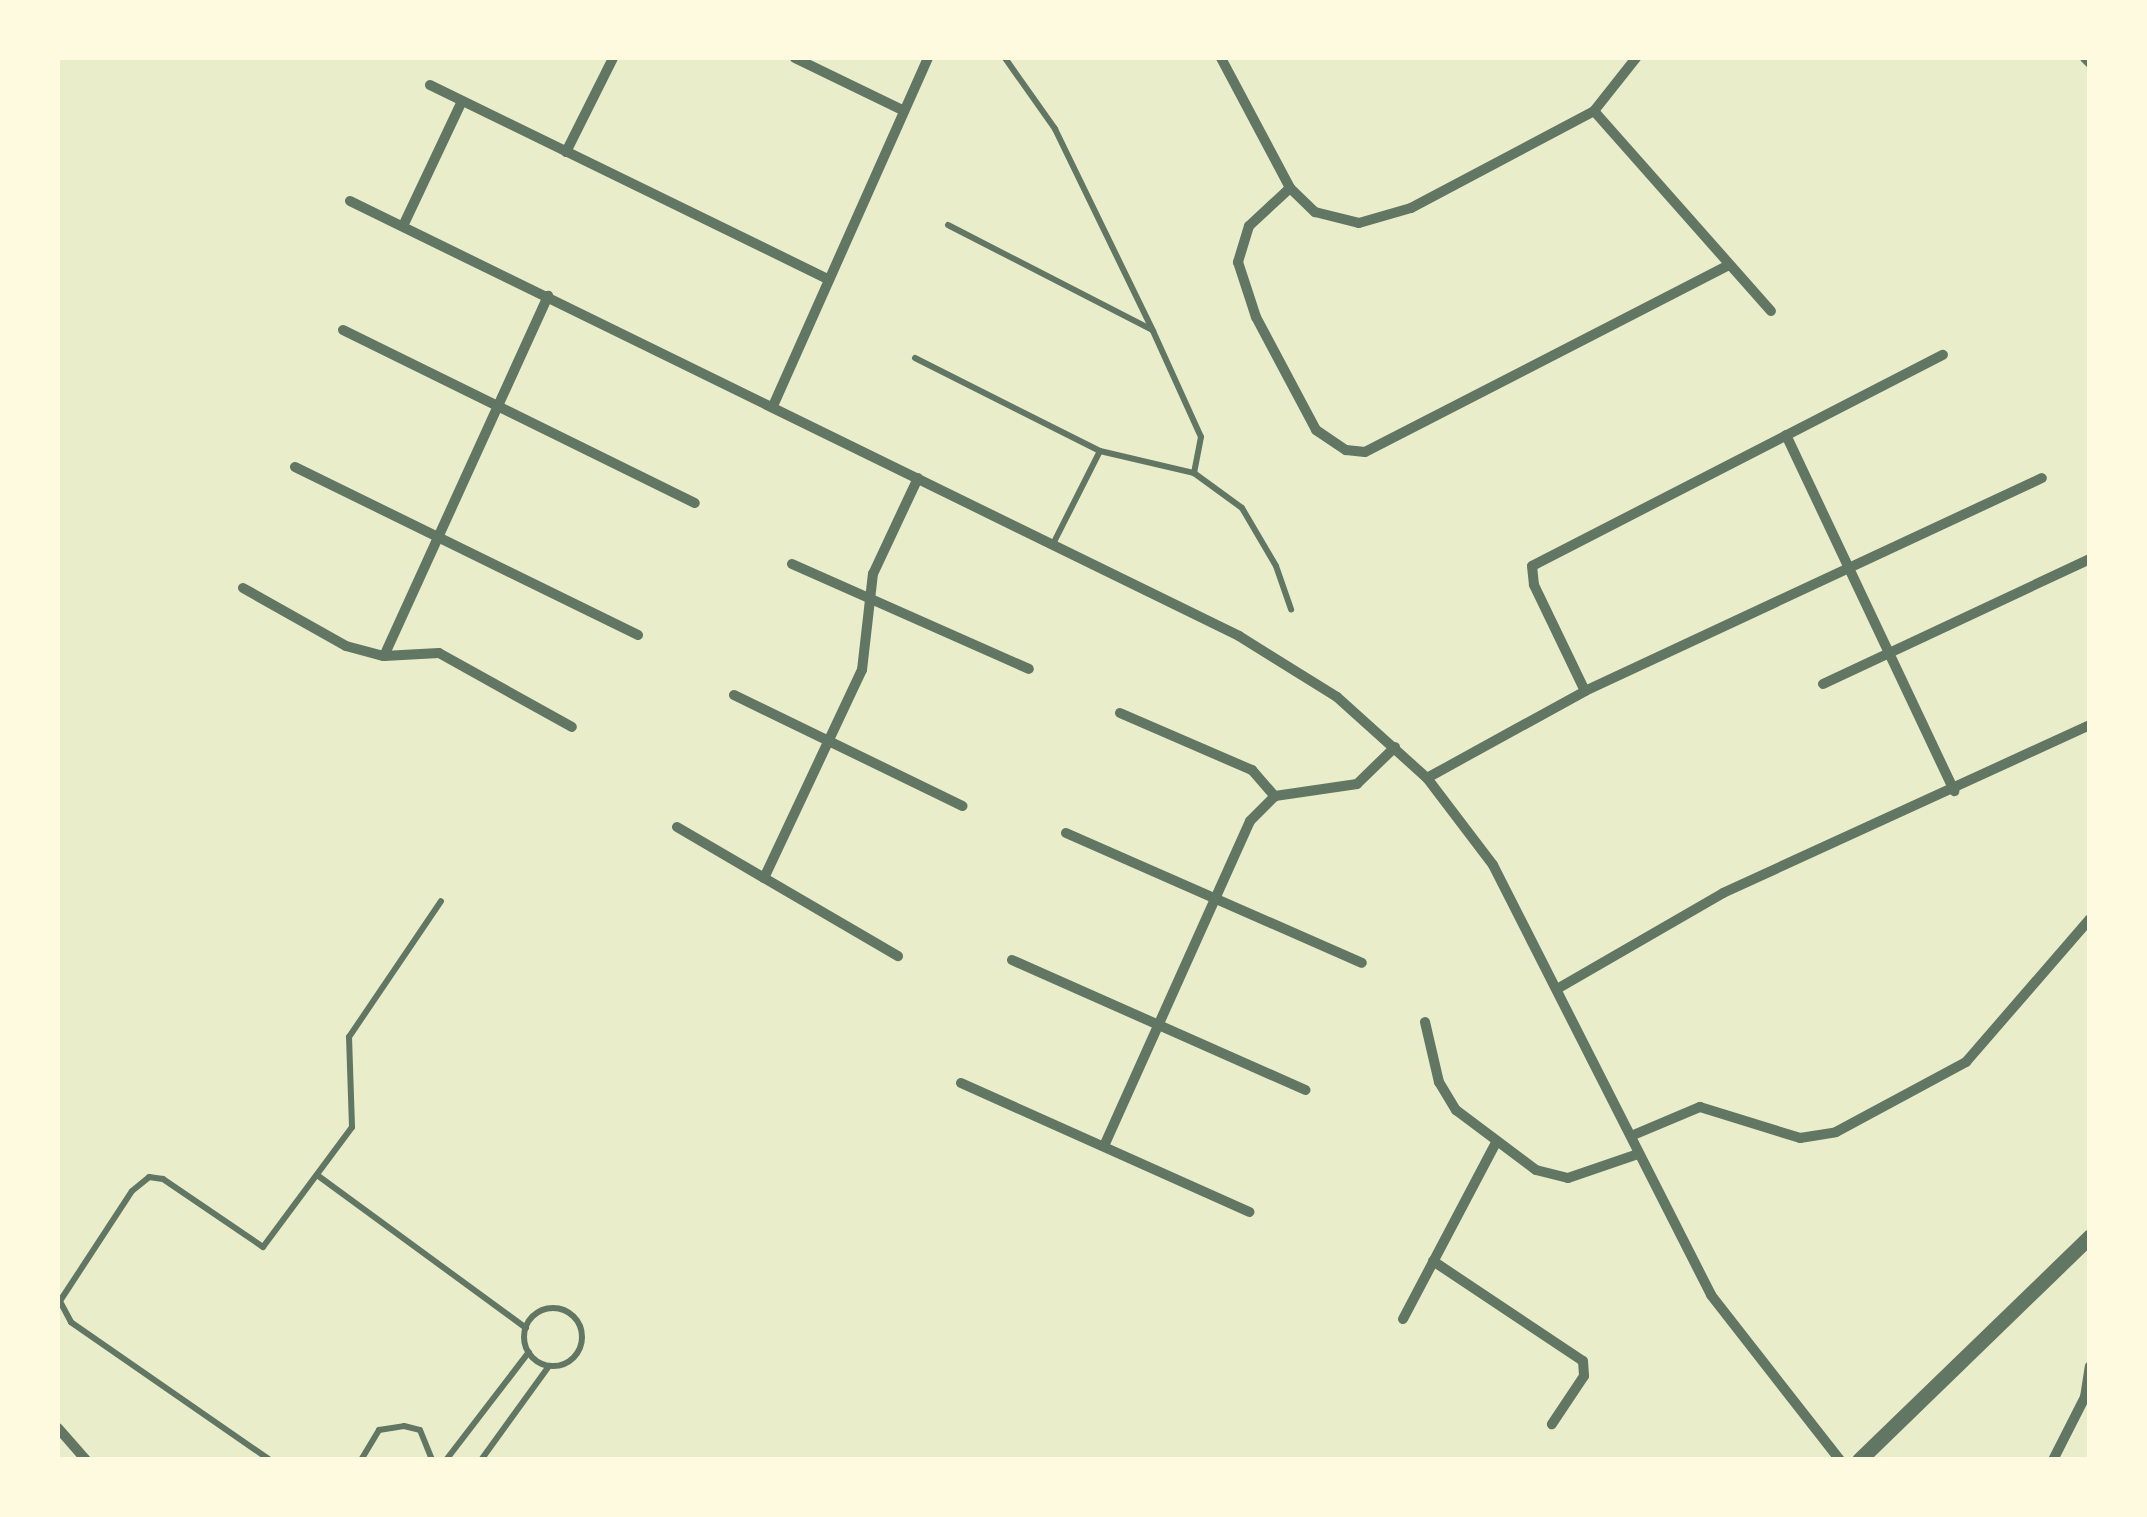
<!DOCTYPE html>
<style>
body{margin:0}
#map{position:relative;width:2147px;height:1517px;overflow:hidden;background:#e9edc9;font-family:"Public Sans",sans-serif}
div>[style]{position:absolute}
.service>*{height:6px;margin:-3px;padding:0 3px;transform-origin:3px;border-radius:3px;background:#617663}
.service>.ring{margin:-3px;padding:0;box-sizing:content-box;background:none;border:6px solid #617663;border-radius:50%}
.minor>*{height:10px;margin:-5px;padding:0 5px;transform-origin:5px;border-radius:5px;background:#617663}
.tertiary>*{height:15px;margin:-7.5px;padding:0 7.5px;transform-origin:7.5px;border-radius:7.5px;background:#617663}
span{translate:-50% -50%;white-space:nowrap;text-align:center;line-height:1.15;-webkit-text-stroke:9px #fefae0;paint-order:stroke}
.frame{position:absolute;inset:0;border:60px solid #fefae0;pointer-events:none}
</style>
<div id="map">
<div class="service">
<div style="left:1005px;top:58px;width:87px;rotate:54.8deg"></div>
<div style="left:1055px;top:129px;width:225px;rotate:64.1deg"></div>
<div style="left:1153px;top:331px;width:116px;rotate:65.6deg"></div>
<div style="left:1201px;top:437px;width:37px;rotate:101deg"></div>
<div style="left:948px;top:225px;width:229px;rotate:27.2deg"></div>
<div style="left:915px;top:358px;width:207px;rotate:26.7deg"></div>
<div style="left:1100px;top:451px;width:97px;rotate:13.2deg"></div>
<div style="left:1194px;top:473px;width:59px;rotate:36.1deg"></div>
<div style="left:1242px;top:508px;width:67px;rotate:59.6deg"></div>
<div style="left:1276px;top:566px;width:46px;rotate:70.8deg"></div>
<div style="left:1053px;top:544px;width:104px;rotate:-63.2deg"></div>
<div style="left:317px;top:1175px;width:259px;rotate:36.2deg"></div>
<div class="ring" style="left:524px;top:1308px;width:52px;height:52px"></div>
<div style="left:270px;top:1460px;width:242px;rotate:-145.3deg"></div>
<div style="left:71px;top:1322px;width:24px;rotate:-118deg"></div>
<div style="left:60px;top:1301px;width:131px;rotate:-56.8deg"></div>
<div style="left:132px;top:1191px;width:22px;rotate:-39deg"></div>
<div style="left:149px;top:1177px;width:14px;rotate:8deg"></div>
<div style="left:163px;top:1179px;width:121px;rotate:34.2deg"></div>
<div style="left:263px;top:1247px;width:149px;rotate:-53.4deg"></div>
<div style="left:352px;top:1127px;width:90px;rotate:-91.9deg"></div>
<div style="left:349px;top:1037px;width:164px;rotate:-55.9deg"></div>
<div style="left:361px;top:1460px;width:35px;rotate:-59deg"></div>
<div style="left:379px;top:1430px;width:25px;rotate:-9deg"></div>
<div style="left:404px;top:1426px;width:16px;rotate:14deg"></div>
<div style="left:420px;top:1430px;width:32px;rotate:68deg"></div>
<div style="left:446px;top:1460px;width:136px;rotate:-52.5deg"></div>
<div style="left:481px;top:1460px;width:116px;rotate:-54.1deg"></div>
</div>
<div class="minor">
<div style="left:795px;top:58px;width:121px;rotate:25.9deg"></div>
<div style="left:1221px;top:58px;width:147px;rotate:62deg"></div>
<div style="left:1290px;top:188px;width:35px;rotate:44deg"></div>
<div style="left:1315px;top:212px;width:45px;rotate:14deg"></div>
<div style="left:1359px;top:223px;width:54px;rotate:-16.1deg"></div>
<div style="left:1411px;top:208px;width:207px;rotate:-27.9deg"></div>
<div style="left:1594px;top:111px;width:68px;rotate:-51.6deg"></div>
<div style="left:2085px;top:58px;width:7px;rotate:45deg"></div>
<div style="left:430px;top:85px;width:444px;rotate:26deg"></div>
<div style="left:1594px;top:111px;width:267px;rotate:48.5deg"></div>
<div style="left:566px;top:152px;width:105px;rotate:-63.4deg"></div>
<div style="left:1290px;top:188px;width:56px;rotate:137.2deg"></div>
<div style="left:1249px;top:226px;width:38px;rotate:107deg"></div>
<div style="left:1238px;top:262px;width:58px;rotate:71.9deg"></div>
<div style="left:1256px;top:317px;width:128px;rotate:62deg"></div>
<div style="left:1316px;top:430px;width:36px;rotate:34deg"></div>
<div style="left:1346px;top:450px;width:19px;rotate:6deg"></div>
<div style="left:1365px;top:452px;width:407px;rotate:-27.2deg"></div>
<div style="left:350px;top:201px;width:990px;rotate:26.07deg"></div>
<div style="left:1239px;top:636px;width:115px;rotate:31.9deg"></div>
<div style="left:1337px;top:697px;width:121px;rotate:42deg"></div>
<div style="left:1427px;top:778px;width:109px;rotate:52.8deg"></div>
<div style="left:1493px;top:865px;width:482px;rotate:63.1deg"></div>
<div style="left:1711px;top:1295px;width:209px;rotate:52deg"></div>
<div style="left:403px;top:226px;width:138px;rotate:-64.7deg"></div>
<div style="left:343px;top:330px;width:392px;rotate:26.2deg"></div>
<div style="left:773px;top:406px;width:381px;rotate:-66deg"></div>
<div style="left:1786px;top:435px;width:394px;rotate:64.7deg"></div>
<div style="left:295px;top:467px;width:382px;rotate:26.1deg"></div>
<div style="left:792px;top:564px;width:259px;rotate:23.9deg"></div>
<div style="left:243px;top:588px;width:118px;rotate:29.4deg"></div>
<div style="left:346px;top:646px;width:39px;rotate:15deg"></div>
<div style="left:384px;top:656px;width:55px;rotate:-3.1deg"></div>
<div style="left:439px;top:653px;width:152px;rotate:29.1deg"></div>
<div style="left:384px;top:656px;width:396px;rotate:-65.5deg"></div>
<div style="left:1823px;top:684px;width:295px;rotate:-25.1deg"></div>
<div style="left:1585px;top:691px;width:118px;rotate:-115.7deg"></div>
<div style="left:1534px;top:585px;width:19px;rotate:-96deg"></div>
<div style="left:1532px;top:566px;width:462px;rotate:-27.2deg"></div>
<div style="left:734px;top:695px;width:254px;rotate:25.9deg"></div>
<div style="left:1120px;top:713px;width:144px;rotate:23.4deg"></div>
<div style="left:1252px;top:770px;width:35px;rotate:49deg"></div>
<div style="left:1427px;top:778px;width:180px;rotate:-28.8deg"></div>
<div style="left:1585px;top:691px;width:504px;rotate:-24.99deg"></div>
<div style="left:677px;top:827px;width:256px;rotate:30.3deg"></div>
<div style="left:1066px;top:833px;width:323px;rotate:23.7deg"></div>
<div style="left:764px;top:878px;width:230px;rotate:-64.8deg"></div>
<div style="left:862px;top:670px;width:97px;rotate:-83.5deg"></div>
<div style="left:873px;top:574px;width:106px;rotate:-64.9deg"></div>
<div style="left:1012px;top:960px;width:321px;rotate:23.9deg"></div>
<div style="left:1557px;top:989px;width:192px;rotate:-30deg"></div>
<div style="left:1723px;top:893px;width:404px;rotate:-24.6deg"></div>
<div style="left:1425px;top:1022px;width:62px;rotate:76.9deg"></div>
<div style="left:1439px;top:1082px;width:33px;rotate:59deg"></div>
<div style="left:1456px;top:1110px;width:100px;rotate:36.9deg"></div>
<div style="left:1536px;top:1170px;width:33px;rotate:14deg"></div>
<div style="left:1568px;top:1178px;width:74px;rotate:-18.9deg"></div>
<div style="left:961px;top:1083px;width:316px;rotate:24.1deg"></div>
<div style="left:1631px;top:1136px;width:75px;rotate:-22.8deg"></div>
<div style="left:1700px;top:1107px;width:105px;rotate:17.2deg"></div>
<div style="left:1800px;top:1138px;width:36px;rotate:-9deg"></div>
<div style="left:1836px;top:1132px;width:148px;rotate:-28.3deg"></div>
<div style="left:1966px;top:1062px;width:189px;rotate:-49.1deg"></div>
<div style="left:1104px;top:1146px;width:356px;rotate:-65.8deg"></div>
<div style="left:1250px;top:821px;width:35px;rotate:-45deg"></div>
<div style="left:1275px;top:796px;width:83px;rotate:-8.3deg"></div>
<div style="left:1357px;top:784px;width:53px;rotate:-44.2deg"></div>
<div style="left:1433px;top:1261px;width:180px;rotate:33.7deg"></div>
<div style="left:1583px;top:1361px;width:15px;rotate:86deg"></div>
<div style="left:1584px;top:1376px;width:58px;rotate:123.7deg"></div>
<div style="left:1403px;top:1319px;width:201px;rotate:-62.2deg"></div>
<div style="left:58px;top:1428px;width:43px;rotate:48.8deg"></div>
<div style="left:2053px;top:1460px;width:71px;rotate:-63.1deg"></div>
<div style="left:2085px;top:1397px;width:31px;rotate:-81deg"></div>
</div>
<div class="tertiary">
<div style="left:1859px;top:1460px;width:322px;rotate:-44.1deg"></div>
</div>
<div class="frame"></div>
</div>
